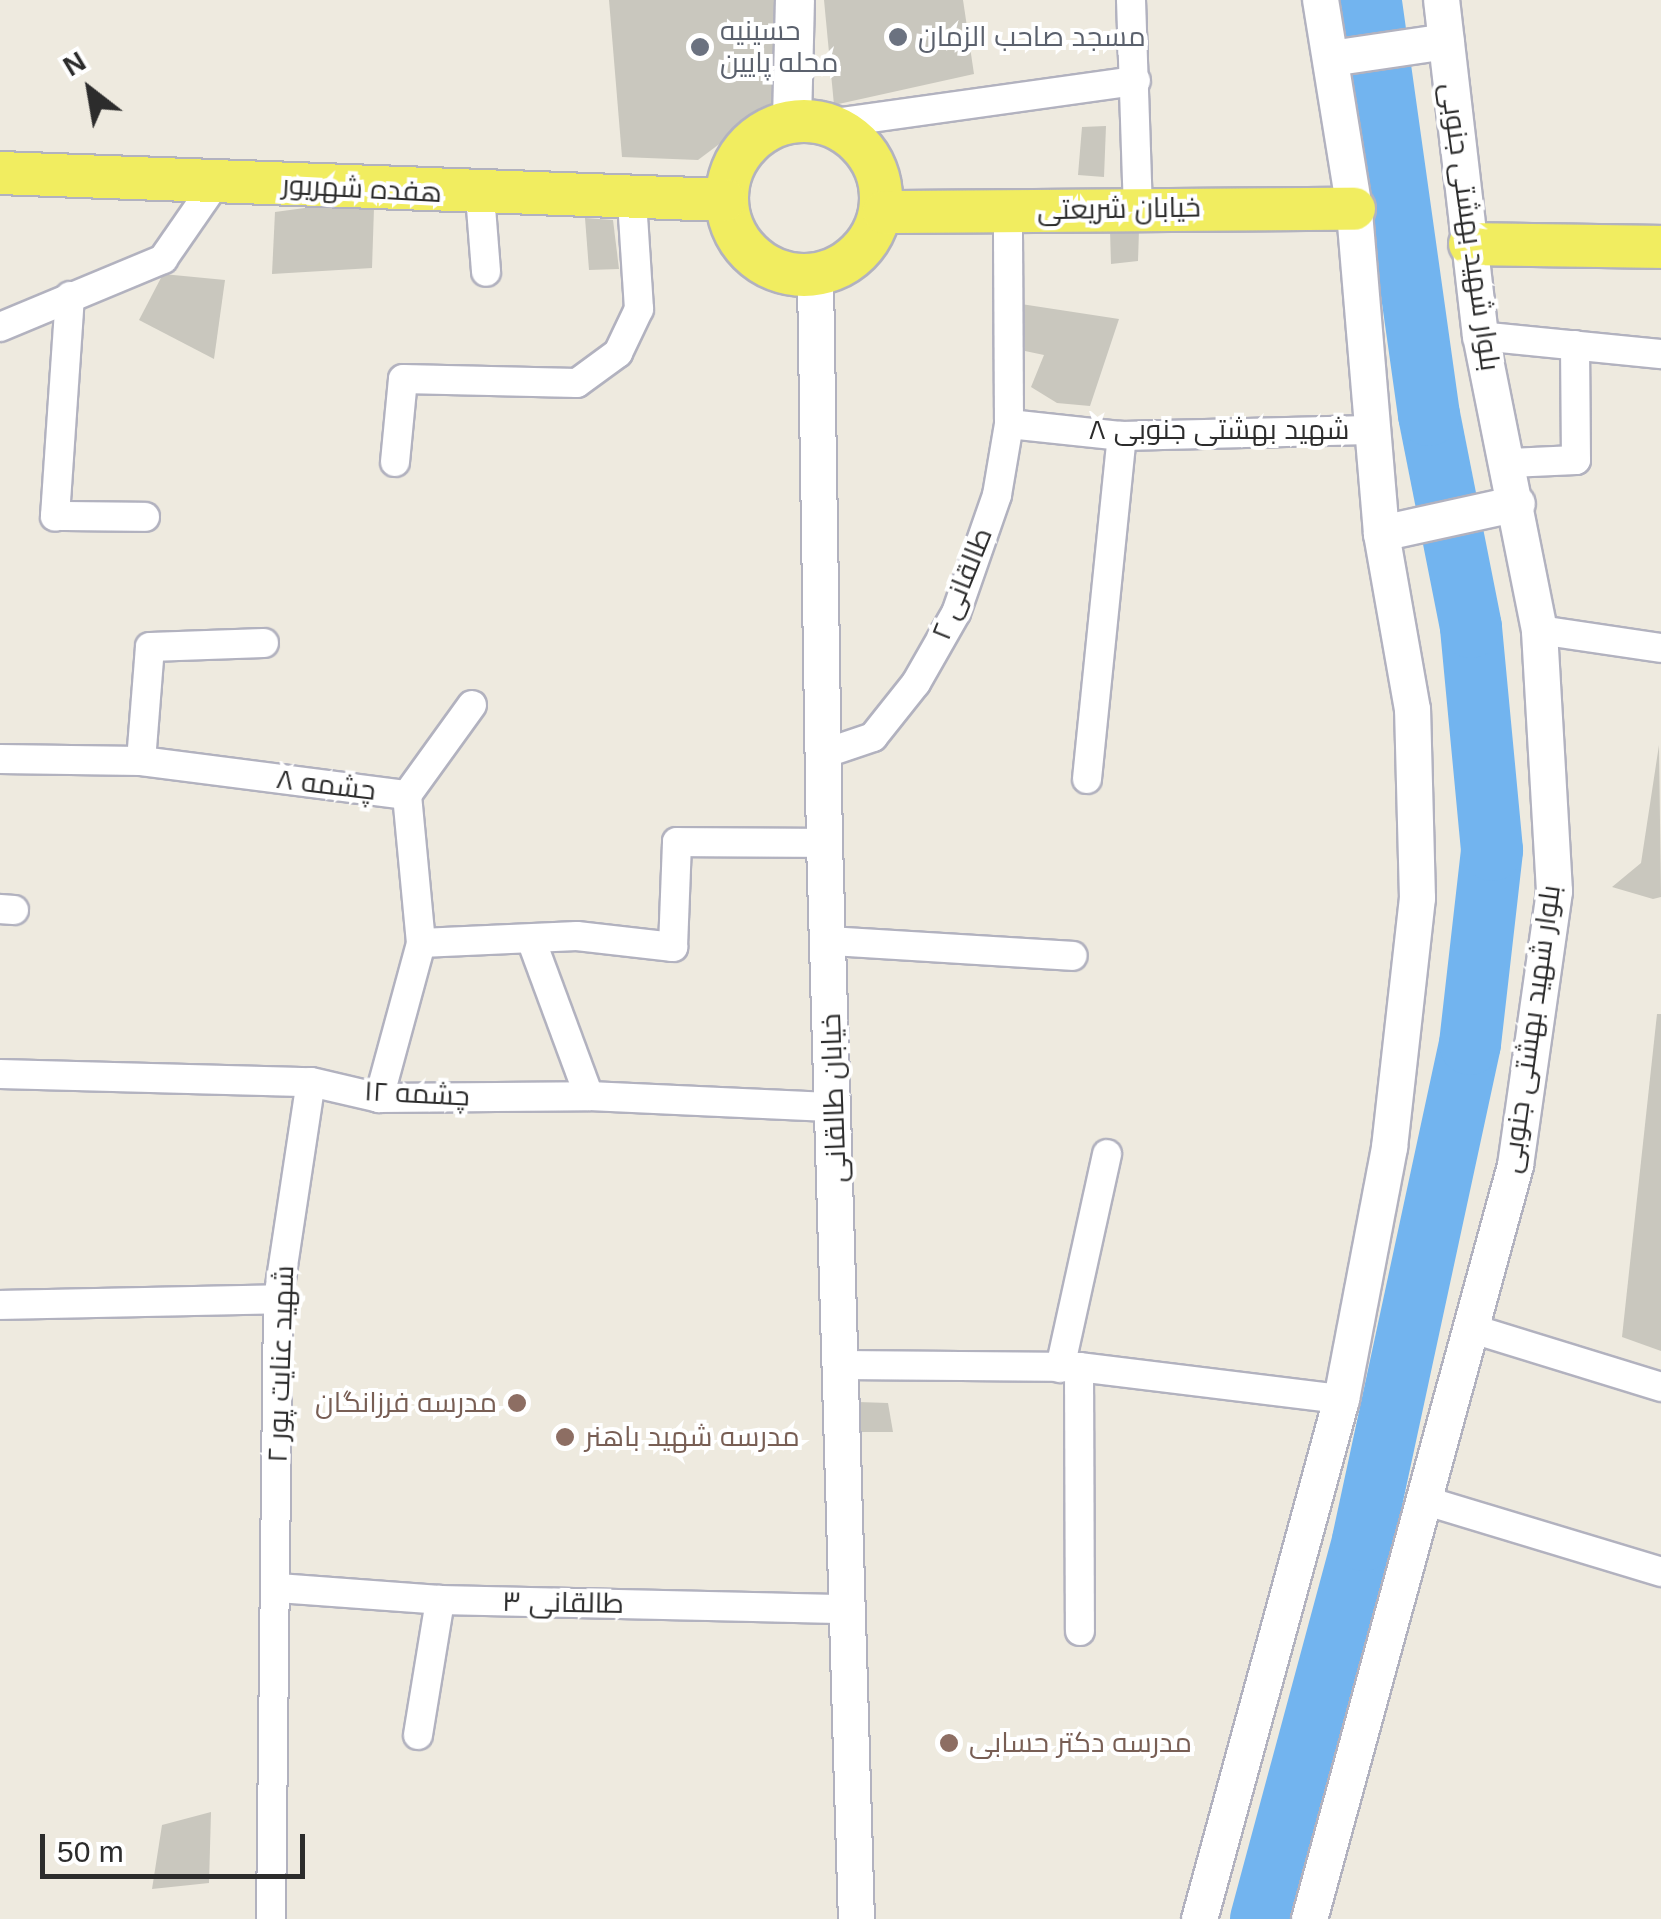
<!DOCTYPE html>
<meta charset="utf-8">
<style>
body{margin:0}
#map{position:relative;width:1661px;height:1919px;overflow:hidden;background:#eeeadf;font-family:Helvetica,Cairo,sans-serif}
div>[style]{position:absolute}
.river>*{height:62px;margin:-31px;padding:0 31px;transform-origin:31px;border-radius:31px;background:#72b4ef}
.building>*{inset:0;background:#c9c7be}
.roads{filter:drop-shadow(2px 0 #b2b2bf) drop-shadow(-2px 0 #b2b2bf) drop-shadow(0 2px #b2b2bf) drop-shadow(0 -2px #b2b2bf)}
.minor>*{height:28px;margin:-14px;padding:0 14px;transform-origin:14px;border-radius:14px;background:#fff}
.tertiary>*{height:35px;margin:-17.5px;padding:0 17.5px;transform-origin:17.5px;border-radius:17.5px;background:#fff}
.secondary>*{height:38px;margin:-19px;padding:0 19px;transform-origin:19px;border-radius:19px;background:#fff}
.primary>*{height:42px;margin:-21px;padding:0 21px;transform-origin:21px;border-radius:21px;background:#f1ed60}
.primary>.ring{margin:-21px;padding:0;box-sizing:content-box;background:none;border:42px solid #f1ed60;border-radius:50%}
.dots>*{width:28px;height:28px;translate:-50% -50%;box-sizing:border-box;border:5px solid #fff;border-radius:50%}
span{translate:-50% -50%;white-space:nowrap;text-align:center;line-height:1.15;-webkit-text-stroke:8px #fff;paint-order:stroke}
.worship-label{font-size:28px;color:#5b616d}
.left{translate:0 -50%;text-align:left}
.street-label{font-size:28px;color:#2c2c2c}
.education-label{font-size:28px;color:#785e54}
.right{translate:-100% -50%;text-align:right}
.north{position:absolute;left:40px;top:40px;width:100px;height:100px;-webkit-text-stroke:8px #fff;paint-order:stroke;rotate:329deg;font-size:28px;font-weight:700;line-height:40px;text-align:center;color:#2c2c2c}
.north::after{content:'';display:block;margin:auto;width:35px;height:45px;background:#2c2c2c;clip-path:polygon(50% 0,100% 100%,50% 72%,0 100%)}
.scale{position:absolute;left:40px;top:1834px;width:265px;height:45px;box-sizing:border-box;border:5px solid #2c2c2c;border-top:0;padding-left:12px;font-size:30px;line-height:35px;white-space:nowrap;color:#2c2c2c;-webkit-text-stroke:8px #fff;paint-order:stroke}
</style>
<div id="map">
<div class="river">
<div style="left:1261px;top:1919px;width:392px;rotate:-74.9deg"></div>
<div style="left:1363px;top:1540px;width:507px;rotate:-77.83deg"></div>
<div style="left:1470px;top:1044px;width:195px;rotate:-83.5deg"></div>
<div style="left:1492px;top:850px;width:224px;rotate:-95.4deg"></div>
<div style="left:1471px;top:627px;width:216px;rotate:-101.2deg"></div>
<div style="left:1429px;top:415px;width:419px;rotate:-98deg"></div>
</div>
<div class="building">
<div style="clip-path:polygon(609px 0,788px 0,786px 94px,698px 160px,622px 157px)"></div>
<div style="clip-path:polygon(824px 0,963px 0,974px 74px,834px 105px)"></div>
<div style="clip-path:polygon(1106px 126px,1104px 177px,1078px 175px,1082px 127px)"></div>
<div style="clip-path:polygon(327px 205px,374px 208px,372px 268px,272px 274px,275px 212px)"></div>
<div style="clip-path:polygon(585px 218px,613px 220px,619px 269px,589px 270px)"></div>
<div style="clip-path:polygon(1110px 230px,1139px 230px,1138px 261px,1111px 264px)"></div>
<div style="clip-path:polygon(163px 274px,225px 280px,214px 359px,139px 320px)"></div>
<div style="clip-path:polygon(1021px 304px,1119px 319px,1090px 406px,1057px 403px,1031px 387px,1044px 355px,1025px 351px)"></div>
<div style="clip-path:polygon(1659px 745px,1661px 897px,1653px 899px,1612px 887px,1641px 863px)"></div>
<div style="clip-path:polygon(1657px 1014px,1661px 1014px,1661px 1351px,1622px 1337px)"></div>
<div style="clip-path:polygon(858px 1402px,888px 1403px,893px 1432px,859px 1432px)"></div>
<div style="clip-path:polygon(211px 1812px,209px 1883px,152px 1889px,162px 1825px)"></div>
</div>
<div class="roads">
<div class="minor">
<div style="left:1131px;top:0;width:207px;rotate:88.1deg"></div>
<div style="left:821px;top:125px;width:318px;rotate:-8deg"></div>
<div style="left:480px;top:195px;width:77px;rotate:85.5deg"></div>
<div style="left:70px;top:296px;width:221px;rotate:93.9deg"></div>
<div style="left:55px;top:516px;width:90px;rotate:0.6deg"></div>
<div style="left:0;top:327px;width:177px;rotate:-22.6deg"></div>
<div style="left:163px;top:259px;width:95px;rotate:-55.3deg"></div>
<div style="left:1480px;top:336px;width:182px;rotate:5.7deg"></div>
<div style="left:1009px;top:424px;width:114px;rotate:6.1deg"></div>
<div style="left:1122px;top:436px;width:247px;rotate:-1.4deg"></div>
<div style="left:395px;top:462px;width:83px;rotate:-84.5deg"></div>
<div style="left:403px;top:379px;width:174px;rotate:1.3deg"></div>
<div style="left:577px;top:383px;width:51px;rotate:-36.2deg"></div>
<div style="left:618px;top:353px;width:49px;rotate:-64.5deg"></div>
<div style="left:639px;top:309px;width:108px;rotate:-93.7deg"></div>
<div style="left:1510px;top:463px;width:66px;rotate:-2.6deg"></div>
<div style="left:1576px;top:460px;width:115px;rotate:-90.5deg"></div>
<div style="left:1539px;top:630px;width:123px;rotate:8.4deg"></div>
<div style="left:826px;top:753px;width:50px;rotate:-18.8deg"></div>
<div style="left:873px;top:737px;width:69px;rotate:-51.5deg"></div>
<div style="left:916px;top:683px;width:81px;rotate:-60.3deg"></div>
<div style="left:956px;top:613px;width:125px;rotate:-70.8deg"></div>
<div style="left:997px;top:495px;width:72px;rotate:-80.4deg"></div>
<div style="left:1009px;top:424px;width:212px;rotate:-90.3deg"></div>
<div style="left:0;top:759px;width:141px;rotate:0.8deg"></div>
<div style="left:141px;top:761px;width:268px;rotate:7.3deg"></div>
<div style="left:407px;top:795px;width:149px;rotate:84.6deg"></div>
<div style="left:421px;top:943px;width:156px;rotate:-2.6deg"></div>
<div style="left:577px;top:936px;width:97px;rotate:6.5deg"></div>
<div style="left:673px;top:947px;width:105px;rotate:-87.8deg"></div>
<div style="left:677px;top:842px;width:147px;rotate:0.4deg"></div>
<div style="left:141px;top:761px;width:114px;rotate:-85.5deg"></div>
<div style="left:150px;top:647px;width:114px;rotate:-2deg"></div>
<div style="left:1087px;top:779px;width:345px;rotate:-84.2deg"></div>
<div style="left:407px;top:795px;width:111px;rotate:-54.2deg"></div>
<div style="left:0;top:909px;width:14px;rotate:4deg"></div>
<div style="left:830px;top:941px;width:243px;rotate:3.5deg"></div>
<div style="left:532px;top:942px;width:164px;rotate:69.7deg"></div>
<div style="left:0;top:1074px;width:311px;rotate:1.5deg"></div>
<div style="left:311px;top:1082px;width:70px;rotate:13.2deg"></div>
<div style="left:379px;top:1098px;width:210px;rotate:-0.5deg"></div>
<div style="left:589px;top:1096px;width:246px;rotate:2.6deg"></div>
<div style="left:379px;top:1098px;width:161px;rotate:-74.8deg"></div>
<div style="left:0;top:1305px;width:278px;rotate:-1.2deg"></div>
<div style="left:1473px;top:1329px;width:197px;rotate:17.1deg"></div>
<div style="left:842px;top:1365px;width:237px;rotate:0.5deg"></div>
<div style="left:1079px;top:1367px;width:264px;rotate:7deg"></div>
<div style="left:1079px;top:1367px;width:264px;rotate:89.8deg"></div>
<div style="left:1060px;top:1368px;width:219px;rotate:-77.6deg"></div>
<div style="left:1423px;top:1500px;width:249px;rotate:16.8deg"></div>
<div style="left:278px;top:1588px;width:162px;rotate:4.2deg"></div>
<div style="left:440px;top:1600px;width:408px;rotate:1.3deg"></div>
<div style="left:418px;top:1735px;width:137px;rotate:-80.7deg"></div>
<div style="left:271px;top:1919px;width:620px;rotate:-89.35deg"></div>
<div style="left:278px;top:1299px;width:219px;rotate:-81.4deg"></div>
</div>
<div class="tertiary">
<div style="left:1331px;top:58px;width:116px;rotate:-8.4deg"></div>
<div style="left:815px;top:278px;width:565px;rotate:89.09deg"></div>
<div style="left:824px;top:843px;width:1076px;rotate:88.3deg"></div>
<div style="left:1381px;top:533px;width:139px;rotate:-12.4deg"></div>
<div style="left:1199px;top:1919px;width:539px;rotate:-74.73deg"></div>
<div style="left:1341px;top:1399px;width:257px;rotate:-79.2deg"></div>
<div style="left:1389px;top:1147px;width:251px;rotate:-83.6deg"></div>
<div style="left:1417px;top:898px;width:189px;rotate:-91.5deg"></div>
<div style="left:1412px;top:709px;width:179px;rotate:-100deg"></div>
<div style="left:1381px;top:533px;width:325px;rotate:-94.8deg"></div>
<div style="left:1354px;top:209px;width:212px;rotate:-99.2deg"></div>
<div style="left:1309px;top:1919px;width:782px;rotate:-74.72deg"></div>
<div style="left:1515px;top:1165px;width:277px;rotate:-81.9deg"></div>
<div style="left:1554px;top:891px;width:261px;rotate:-93.3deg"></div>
<div style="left:1539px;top:630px;width:300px;rotate:-101.3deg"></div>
<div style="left:1480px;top:336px;width:338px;rotate:-96.6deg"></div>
</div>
<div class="secondary">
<div style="left:792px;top:121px;width:121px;rotate:-88.6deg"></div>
</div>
<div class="primary">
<div class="ring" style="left:727px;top:121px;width:112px;height:112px"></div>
<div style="left:0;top:173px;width:725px;rotate:2.14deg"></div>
<div style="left:884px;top:212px;width:470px;rotate:-0.4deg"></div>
<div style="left:1470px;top:244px;width:191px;rotate:0.9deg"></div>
</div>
</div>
<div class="dots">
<div style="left:898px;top:37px;background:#6b7280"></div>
<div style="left:700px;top:47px;background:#6b7280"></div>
<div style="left:517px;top:1403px;background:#8d6e63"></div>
<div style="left:565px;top:1437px;background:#8d6e63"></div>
<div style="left:949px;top:1743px;background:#8d6e63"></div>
</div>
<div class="worship-label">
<span class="left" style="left:720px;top:47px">حسینیه<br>محله پایین</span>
<span class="left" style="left:918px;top:37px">مسجد صاحب الزمان</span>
</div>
<div class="street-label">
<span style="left:362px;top:189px;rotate:3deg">هفده شهریور</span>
<span style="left:1119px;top:209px;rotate:-1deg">خیابان شریعتی</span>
<span style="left:1470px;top:227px;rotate:82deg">بلوار شهید بهشتی جنوبی</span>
<span style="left:1219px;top:430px">شهید بهشتی جنوبی ۸</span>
<span style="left:962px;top:584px;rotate:-68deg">طالقانی ۲</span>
<span style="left:326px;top:785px;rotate:7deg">چشمه ۸</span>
<span style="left:1531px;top:1029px;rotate:-82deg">بلوار شهید بهشتی جنوبی</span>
<span style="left:417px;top:1094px;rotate:3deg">چشمه ۱۲</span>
<span style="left:834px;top:1098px;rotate:-92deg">خیابان طالقانی</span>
<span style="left:281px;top:1364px;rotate:-88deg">شهید عنایت پور ۲</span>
<span style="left:563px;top:1603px;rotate:1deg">طالقانی ۳</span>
</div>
<div class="education-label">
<span class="right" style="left:497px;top:1403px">مدرسه فرزانگان</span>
<span class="left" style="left:585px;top:1437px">مدرسه شهید باهنر</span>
<span class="left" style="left:969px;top:1743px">مدرسه دکتر حسابی</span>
</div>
<div class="north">N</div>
<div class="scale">50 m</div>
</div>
